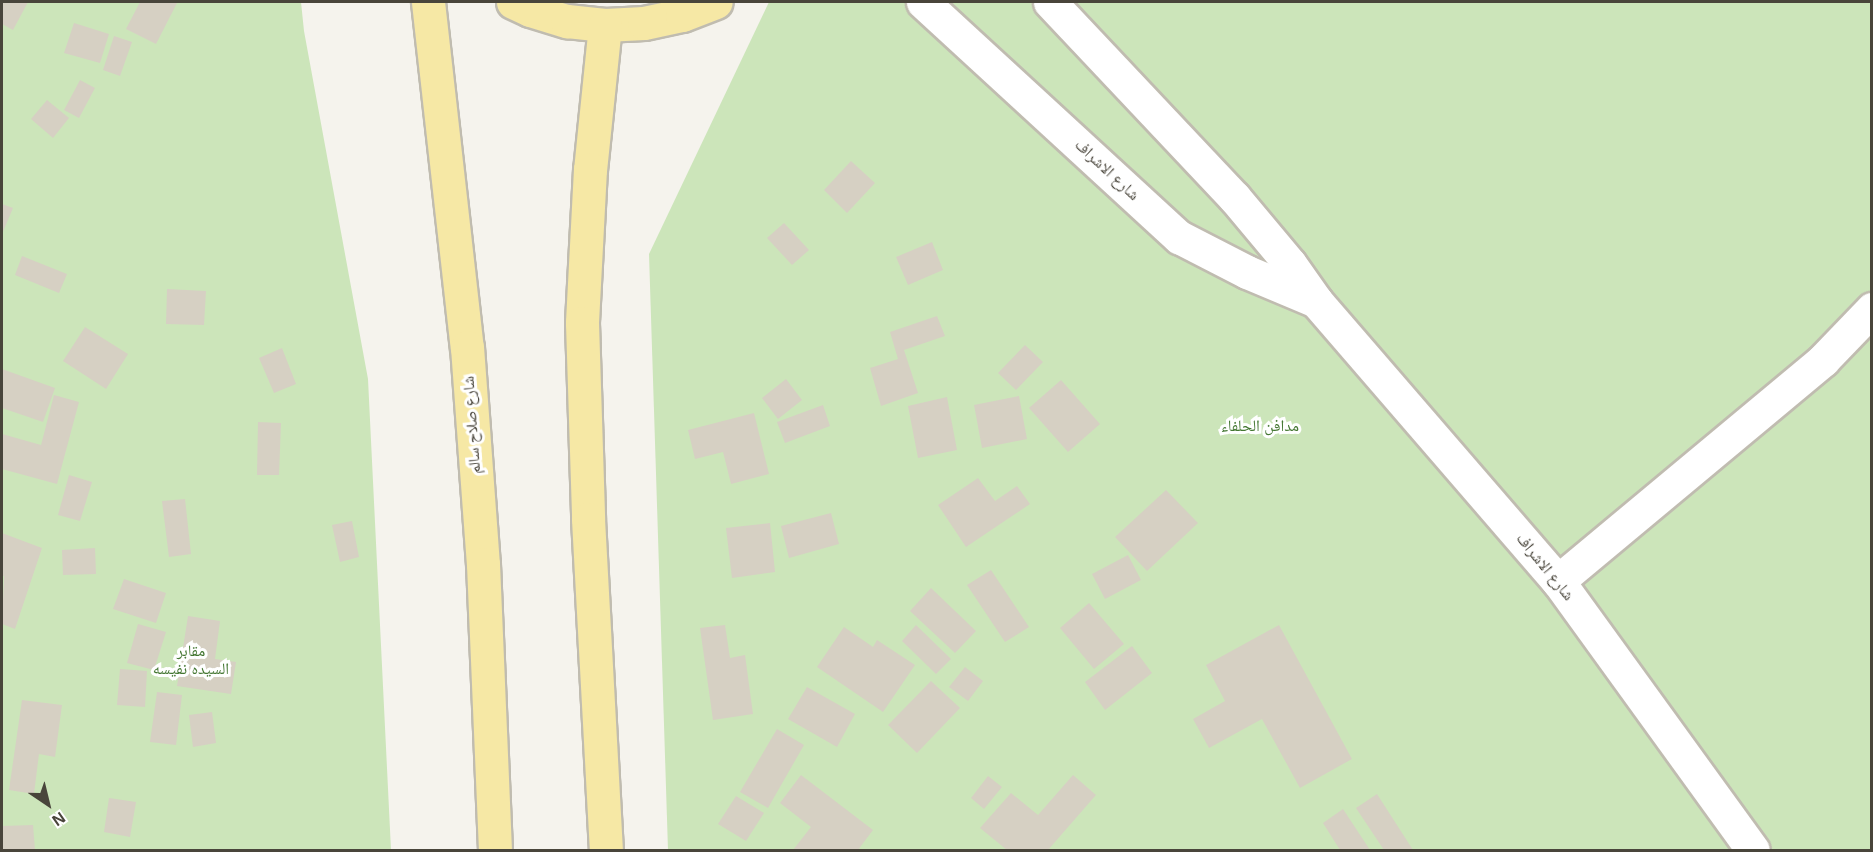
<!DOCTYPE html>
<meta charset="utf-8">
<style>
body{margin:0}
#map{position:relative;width:1873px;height:852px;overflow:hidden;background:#f5f3ed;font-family:Helvetica,"Noto Naskh Arabic",sans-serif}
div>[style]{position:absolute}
.green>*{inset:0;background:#cce5ba}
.building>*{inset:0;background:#d6d0c3}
.roads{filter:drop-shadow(2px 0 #c0bcb0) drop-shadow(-2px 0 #c0bcb0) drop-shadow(0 2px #c0bcb0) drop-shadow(0 -2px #c0bcb0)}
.minor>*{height:33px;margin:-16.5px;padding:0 16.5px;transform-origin:16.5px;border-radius:16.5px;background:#fff}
.tertiary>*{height:33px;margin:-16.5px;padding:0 16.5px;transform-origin:16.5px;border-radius:16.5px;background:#fff}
.primary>*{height:33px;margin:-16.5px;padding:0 16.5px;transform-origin:16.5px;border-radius:16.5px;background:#f6e8a5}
span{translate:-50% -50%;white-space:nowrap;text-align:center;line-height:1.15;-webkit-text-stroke:6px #fff;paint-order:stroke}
.street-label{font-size:16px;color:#49453b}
.park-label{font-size:16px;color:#447732}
.frame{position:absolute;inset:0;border:3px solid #49453b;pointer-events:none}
.north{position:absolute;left:18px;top:774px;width:60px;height:60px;-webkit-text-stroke:4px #fff;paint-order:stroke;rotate:145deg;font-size:16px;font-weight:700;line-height:24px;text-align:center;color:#49453b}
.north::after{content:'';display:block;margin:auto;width:21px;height:27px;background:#49453b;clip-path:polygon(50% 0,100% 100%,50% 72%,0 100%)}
</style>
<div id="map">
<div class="green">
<div style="clip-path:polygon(2px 2px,301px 2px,304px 31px,368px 379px,391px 850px,2px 850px)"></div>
<div style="clip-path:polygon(769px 2px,1871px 2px,1871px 850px,668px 850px,649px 254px)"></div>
</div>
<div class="building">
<div style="clip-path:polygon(2px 2px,28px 2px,13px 30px,2px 24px)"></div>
<div style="clip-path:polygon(140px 2px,177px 3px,156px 44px,126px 29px)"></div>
<div style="clip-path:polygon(74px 23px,109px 34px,100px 63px,64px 53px)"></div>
<div style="clip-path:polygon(114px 36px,132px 42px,120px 76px,103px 70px)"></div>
<div style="clip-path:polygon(80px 80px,95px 88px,79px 118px,64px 110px)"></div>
<div style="clip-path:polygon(47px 100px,69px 118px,53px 138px,31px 119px)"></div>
<div style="clip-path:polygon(851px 161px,875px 183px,847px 213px,824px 190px)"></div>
<div style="clip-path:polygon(2px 204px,13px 208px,2px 234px)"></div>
<div style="clip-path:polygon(784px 223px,809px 250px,792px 265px,767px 238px)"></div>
<div style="clip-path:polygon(932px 242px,943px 270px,908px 285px,896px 257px)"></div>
<div style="clip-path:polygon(22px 256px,67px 274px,59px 293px,15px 275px)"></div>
<div style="clip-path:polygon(167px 289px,206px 291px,204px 325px,166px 324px)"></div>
<div style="clip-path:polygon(937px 316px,945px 336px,904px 350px,918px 393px,881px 406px,870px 368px,898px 359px,890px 332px)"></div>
<div style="clip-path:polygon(85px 327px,128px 354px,106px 389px,63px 361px)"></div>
<div style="clip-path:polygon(1025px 345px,1043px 362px,1016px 390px,998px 373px)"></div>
<div style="clip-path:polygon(282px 348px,296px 384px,274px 393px,259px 358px)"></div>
<div style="clip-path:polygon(2px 369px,55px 388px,43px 422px,2px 408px)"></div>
<div style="clip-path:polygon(786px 379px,802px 400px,778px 419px,762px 398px)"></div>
<div style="clip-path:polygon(1061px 380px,1100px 424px,1068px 452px,1029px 408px)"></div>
<div style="clip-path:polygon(54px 395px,79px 402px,57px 484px,2px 469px,2px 434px,41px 445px)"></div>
<div style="clip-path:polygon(1019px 396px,1027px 439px,982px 448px,974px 405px)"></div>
<div style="clip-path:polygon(947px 397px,957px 450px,918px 458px,908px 406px)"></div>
<div style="clip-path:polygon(823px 405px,830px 426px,785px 443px,777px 422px)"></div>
<div style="clip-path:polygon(754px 413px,769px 474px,731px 484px,723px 452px,695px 459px,688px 430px)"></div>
<div style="clip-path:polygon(258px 422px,281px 423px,279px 475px,257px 475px)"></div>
<div style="clip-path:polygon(69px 475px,92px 482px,80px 521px,58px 515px)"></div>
<div style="clip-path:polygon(978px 478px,995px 501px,1017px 486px,1030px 504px,966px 547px,938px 505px)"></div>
<div style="clip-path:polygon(1166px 490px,1198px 523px,1147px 571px,1115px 537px)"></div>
<div style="clip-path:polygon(185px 499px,191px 554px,169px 557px,162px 501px)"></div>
<div style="clip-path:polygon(831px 513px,839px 544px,789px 558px,781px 526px)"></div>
<div style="clip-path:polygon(352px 521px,359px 557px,340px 562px,332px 525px)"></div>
<div style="clip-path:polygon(770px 523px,775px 572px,732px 578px,726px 528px)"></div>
<div style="clip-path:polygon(2px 533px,42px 548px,15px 629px,2px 624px,4px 576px,2px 576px)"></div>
<div style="clip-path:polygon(95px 548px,96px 574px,63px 575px,62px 550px)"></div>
<div style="clip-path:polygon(1128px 555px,1141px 580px,1105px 599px,1092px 574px)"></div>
<div style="clip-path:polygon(991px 570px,1029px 627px,1005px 642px,967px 585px)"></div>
<div style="clip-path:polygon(124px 579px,166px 593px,156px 623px,113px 609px)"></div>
<div style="clip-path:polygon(931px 588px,976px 631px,955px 653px,910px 611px)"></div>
<div style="clip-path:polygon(1089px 603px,1124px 644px,1094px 669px,1060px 628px)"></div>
<div style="clip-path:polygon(188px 616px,220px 621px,215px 659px,236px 662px,231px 694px,177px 686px)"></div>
<div style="clip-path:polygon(138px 624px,166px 632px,154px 670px,127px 663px)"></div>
<div style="clip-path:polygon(725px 625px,730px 658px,745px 655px,753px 714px,713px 720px,700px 628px)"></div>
<div style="clip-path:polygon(916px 625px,951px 659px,936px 674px,902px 641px)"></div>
<div style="clip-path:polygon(1279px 625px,1352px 759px,1300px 788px,1262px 719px,1209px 748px,1193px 719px,1225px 701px,1206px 665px)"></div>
<div style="clip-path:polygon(844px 627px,873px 647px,877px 640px,915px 665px,883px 712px,817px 667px)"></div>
<div style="clip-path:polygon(1132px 646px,1152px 673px,1105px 710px,1085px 682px)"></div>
<div style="clip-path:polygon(965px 667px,983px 681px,968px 701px,949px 687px)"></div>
<div style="clip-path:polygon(120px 669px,147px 671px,145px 707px,117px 705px)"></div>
<div style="clip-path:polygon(931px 681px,960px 708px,917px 753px,888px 725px)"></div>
<div style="clip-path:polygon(807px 687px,855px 714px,837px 747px,788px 719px)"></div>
<div style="clip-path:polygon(157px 692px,182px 695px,176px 745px,150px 742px)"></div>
<div style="clip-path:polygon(22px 700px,62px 705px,55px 757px,39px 754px,34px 794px,9px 790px)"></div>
<div style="clip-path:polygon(212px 712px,216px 743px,193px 747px,189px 715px)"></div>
<div style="clip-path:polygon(777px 729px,804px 745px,768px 808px,740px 792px)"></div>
<div style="clip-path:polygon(801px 775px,873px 830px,858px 850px,793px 850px,811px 827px,780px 803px)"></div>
<div style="clip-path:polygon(1073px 775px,1096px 795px,1048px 850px,1007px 850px,980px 828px,1011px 793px,1038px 815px)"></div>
<div style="clip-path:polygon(988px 776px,1002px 787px,984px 809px,971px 798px)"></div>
<div style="clip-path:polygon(1377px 794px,1413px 850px,1384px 850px,1356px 808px)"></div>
<div style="clip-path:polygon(736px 796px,764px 813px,746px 841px,718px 824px)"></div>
<div style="clip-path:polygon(109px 798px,136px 802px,130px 837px,104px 832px)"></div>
<div style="clip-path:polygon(1343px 809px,1370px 850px,1340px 850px,1323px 823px)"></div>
<div style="clip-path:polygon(33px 825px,35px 850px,3px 850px,2px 826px)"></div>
</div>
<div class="roads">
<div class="minor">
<div style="left:1558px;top:581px;width:345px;rotate:-39.8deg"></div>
<div style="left:1823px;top:360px;width:71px;rotate:-46.1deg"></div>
</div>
<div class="tertiary">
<div style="left:923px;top:2px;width:348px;rotate:42.6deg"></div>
<div style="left:1179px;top:237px;width:76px;rotate:27.2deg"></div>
<div style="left:1247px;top:272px;width:75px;rotate:22.8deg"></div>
<div style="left:1050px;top:2px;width:268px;rotate:46.7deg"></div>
<div style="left:1234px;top:197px;width:87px;rotate:50.1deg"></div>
<div style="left:1290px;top:264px;width:45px;rotate:54.9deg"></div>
<div style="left:1316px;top:301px;width:370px;rotate:49.2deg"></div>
<div style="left:1558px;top:581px;width:332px;rotate:54.1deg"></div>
</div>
<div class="primary">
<div style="left:428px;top:2px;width:347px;rotate:83.6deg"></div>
<div style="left:467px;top:347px;width:218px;rotate:85.8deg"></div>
<div style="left:483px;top:564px;width:286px;rotate:87.6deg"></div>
<div style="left:513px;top:2px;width:19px;rotate:25deg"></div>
<div style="left:530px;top:10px;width:39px;rotate:17deg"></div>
<div style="left:567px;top:21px;width:38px;rotate:6deg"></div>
<div style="left:605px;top:25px;width:39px;rotate:-3deg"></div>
<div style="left:644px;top:23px;width:39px;rotate:-12deg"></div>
<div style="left:682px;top:15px;width:36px;rotate:-21deg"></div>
<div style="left:605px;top:25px;width:145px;rotate:95.9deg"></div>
<div style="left:590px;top:169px;width:154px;rotate:93deg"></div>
<div style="left:582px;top:323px;width:196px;rotate:88.2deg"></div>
<div style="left:588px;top:519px;width:331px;rotate:86.9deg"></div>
</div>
</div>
<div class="street-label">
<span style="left:1107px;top:170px;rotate:43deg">شارع الاشراف</span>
<span style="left:472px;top:425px;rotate:-94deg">شارع صلاح سالم</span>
<span style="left:1545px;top:567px;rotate:51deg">شارع الاشراف</span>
</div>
<div class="park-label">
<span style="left:1260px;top:426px">مدافن الحلفاء</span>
<span style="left:191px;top:660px">مقابر<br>السيده نفيسه</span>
</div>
<div class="frame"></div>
<div class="north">N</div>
</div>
